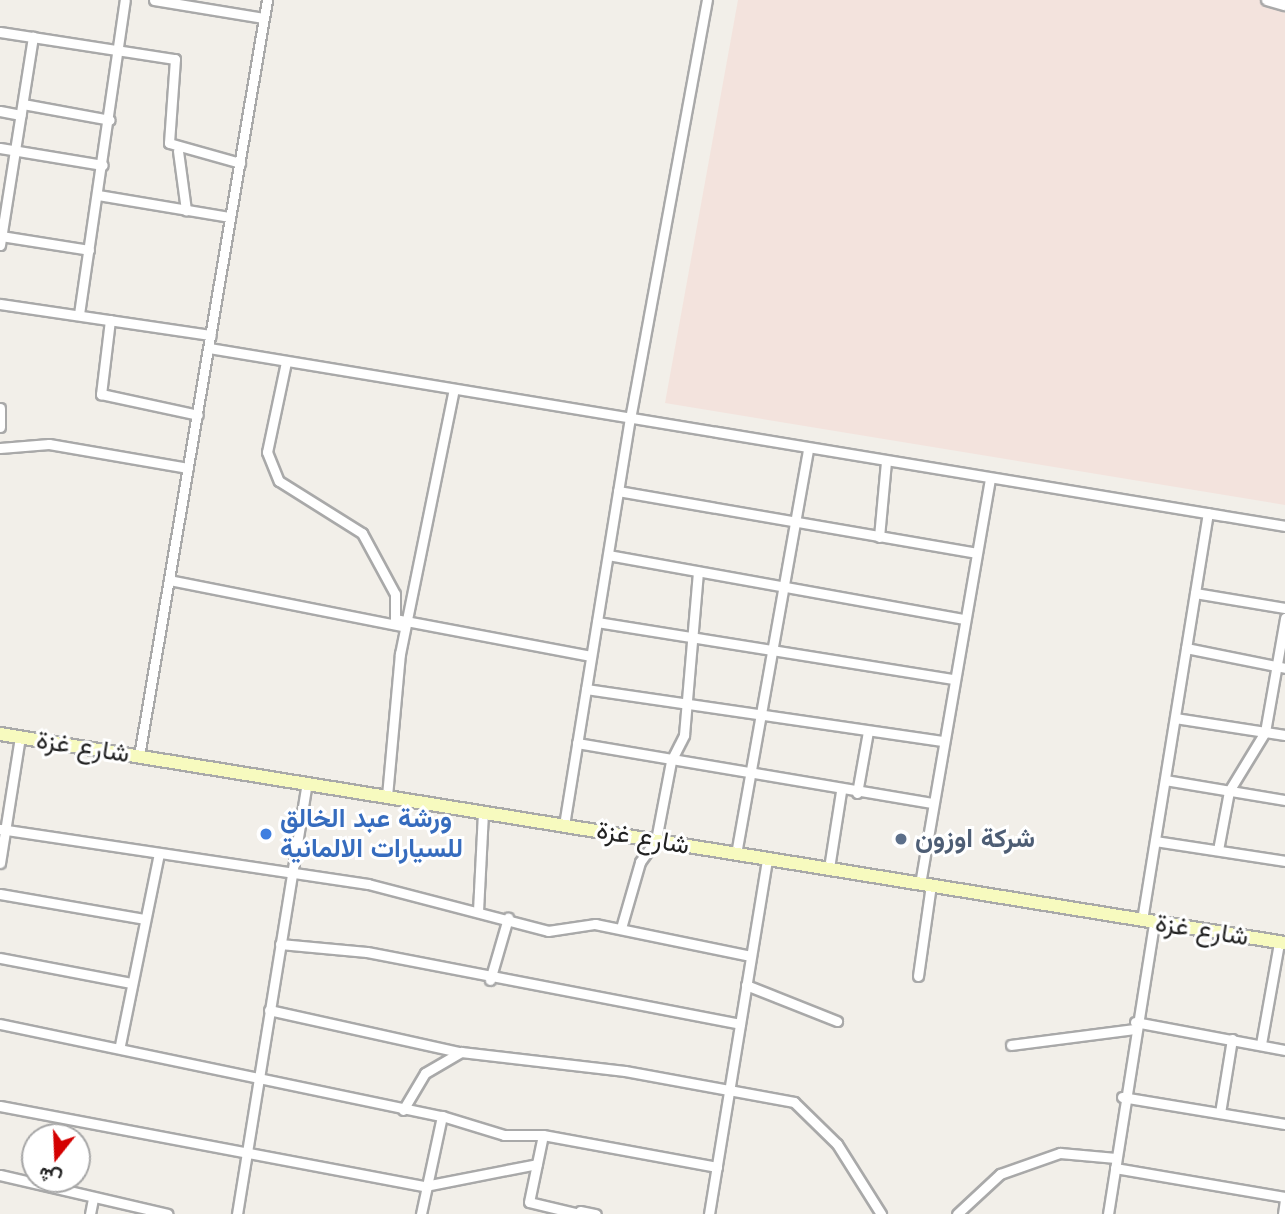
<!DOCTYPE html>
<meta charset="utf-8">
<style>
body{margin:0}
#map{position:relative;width:1285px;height:1214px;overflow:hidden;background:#f2efe9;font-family:Jost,Vazirmatn,sans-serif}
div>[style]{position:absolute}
.military>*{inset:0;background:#f3e3dd}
.roads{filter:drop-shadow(2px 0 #a9a9a9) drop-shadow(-2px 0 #a9a9a9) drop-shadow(0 2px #a9a9a9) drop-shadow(0 -2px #a9a9a9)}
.minor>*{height:9px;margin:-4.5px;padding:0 4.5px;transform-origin:4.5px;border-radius:4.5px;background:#fff}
.tertiary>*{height:10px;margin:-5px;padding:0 5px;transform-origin:5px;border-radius:5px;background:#fff}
.secondary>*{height:12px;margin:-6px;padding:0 6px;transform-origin:6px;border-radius:6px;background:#f7fabf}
.dots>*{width:19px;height:19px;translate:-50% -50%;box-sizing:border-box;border:4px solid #fff;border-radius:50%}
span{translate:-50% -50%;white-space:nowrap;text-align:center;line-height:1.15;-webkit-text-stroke:6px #fff;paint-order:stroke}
.street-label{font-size:26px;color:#222}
.shop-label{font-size:26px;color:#366cbe;font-weight:700}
.left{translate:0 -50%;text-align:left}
.service-label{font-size:26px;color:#4e5e75;font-weight:700}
.north{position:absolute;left:21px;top:1123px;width:70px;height:70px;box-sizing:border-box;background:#fff;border:2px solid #a7a7a7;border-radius:50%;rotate:198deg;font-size:19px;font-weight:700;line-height:28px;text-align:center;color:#222}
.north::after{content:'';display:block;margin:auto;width:24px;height:32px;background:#d40000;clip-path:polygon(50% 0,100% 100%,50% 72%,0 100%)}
</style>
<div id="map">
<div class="military">
<div style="clip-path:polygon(738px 0,1285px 0,1285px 505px,665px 403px)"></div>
</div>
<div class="roads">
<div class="minor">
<div style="left:154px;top:0;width:111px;rotate:9.3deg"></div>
<div style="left:0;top:32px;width:177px;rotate:8.8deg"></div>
<div style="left:175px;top:59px;width:84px;rotate:94.1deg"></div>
<div style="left:169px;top:143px;width:74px;rotate:15.7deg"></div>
<div style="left:23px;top:104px;width:88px;rotate:10.4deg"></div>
<div style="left:0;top:111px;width:21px;rotate:11deg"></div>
<div style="left:0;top:148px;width:104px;rotate:9.4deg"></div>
<div style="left:178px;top:151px;width:60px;rotate:82.3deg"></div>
<div style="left:98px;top:195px;width:134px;rotate:9.5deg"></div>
<div style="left:1px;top:236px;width:89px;rotate:9deg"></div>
<div style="left:0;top:245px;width:211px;rotate:-81deg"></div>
<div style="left:0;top:304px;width:213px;rotate:8.4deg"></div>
<div style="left:79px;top:314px;width:317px;rotate:-81.7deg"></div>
<div style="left:110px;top:320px;width:75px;rotate:96.9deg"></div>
<div style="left:101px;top:394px;width:99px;rotate:12.2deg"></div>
<div style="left:209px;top:348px;width:1091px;rotate:9.39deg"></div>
<div style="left:286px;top:362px;width:92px;rotate:101.9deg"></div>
<div style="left:267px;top:452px;width:31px;rotate:68deg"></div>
<div style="left:279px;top:481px;width:98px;rotate:32.1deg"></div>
<div style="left:362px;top:533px;width:69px;rotate:61.6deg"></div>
<div style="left:395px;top:594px;width:25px;rotate:90deg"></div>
<div style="left:395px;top:619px;width:199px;rotate:10.7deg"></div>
<div style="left:0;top:408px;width:19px;rotate:90deg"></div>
<div style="left:0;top:448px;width:49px;rotate:-4.7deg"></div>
<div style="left:49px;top:444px;width:141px;rotate:9.8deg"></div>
<div style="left:618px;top:491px;width:363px;rotate:9.8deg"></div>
<div style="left:879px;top:537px;width:75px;rotate:-84.7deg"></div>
<div style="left:608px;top:555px;width:362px;rotate:10.2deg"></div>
<div style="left:169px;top:580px;width:237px;rotate:11.2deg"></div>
<div style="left:1195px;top:593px;width:91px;rotate:9.5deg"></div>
<div style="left:597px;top:622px;width:361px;rotate:9.1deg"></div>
<div style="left:1186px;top:648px;width:101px;rotate:11.4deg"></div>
<div style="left:586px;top:689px;width:360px;rotate:8.3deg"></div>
<div style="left:1175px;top:718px;width:111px;rotate:8.8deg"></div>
<div style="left:577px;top:743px;width:360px;rotate:9.6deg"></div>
<div style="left:139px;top:756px;width:767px;rotate:-80.39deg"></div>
<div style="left:1165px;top:780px;width:122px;rotate:9.5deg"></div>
<div style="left:857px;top:793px;width:63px;rotate:-79.9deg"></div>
<div style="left:387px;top:796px;width:143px;rotate:-84.8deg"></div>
<div style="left:400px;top:654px;width:270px;rotate:-78.5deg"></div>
<div style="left:564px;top:825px;width:411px;rotate:-80.8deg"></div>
<div style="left:630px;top:419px;width:426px;rotate:-79.6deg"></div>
<div style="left:0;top:829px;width:372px;rotate:8.5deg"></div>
<div style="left:368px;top:884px;width:186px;rotate:14.6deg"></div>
<div style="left:548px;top:931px;width:48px;rotate:-8.5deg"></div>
<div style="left:595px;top:924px;width:159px;rotate:11.6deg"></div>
<div style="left:1155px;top:841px;width:132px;rotate:8.7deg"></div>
<div style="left:1218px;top:850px;width:60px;rotate:-79.4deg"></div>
<div style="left:1229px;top:791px;width:69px;rotate:-58.6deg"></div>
<div style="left:1265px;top:732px;width:116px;rotate:-80deg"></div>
<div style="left:736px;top:854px;width:412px;rotate:-79.9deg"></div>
<div style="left:0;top:863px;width:128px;rotate:-81deg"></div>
<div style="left:829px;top:868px;width:78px;rotate:-81.1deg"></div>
<div style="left:920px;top:884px;width:412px;rotate:-80.2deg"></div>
<div style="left:0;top:894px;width:146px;rotate:9.8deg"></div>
<div style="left:478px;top:911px;width:99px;rotate:-87.1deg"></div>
<div style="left:1142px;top:920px;width:412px;rotate:-80.8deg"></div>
<div style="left:621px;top:928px;width:69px;rotate:-73.9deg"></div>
<div style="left:640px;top:862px;width:27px;rotate:-54deg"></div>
<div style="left:656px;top:840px;width:80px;rotate:-79.2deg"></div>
<div style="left:671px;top:761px;width:29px;rotate:-63deg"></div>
<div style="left:684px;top:735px;width:164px;rotate:-85.1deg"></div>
<div style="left:280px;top:944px;width:87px;rotate:5.3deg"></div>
<div style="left:367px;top:952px;width:380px;rotate:10.9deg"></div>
<div style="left:0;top:958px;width:133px;rotate:10.8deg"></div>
<div style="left:918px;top:976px;width:92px;rotate:-81.9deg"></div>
<div style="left:490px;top:980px;width:65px;rotate:-73.8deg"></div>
<div style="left:746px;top:985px;width:98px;rotate:21.6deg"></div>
<div style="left:269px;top:1010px;width:195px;rotate:12.5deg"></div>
<div style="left:1135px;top:1022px;width:153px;rotate:10.6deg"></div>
<div style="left:0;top:1024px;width:451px;rotate:11.8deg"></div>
<div style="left:442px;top:1116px;width:100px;rotate:102.1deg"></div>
<div style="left:1261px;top:1044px;width:103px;rotate:-79.9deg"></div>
<div style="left:120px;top:1045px;width:195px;rotate:-78.5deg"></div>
<div style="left:1011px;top:1045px;width:124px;rotate:-7.4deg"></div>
<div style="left:1122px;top:1097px;width:165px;rotate:9.4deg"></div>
<div style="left:0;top:1106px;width:432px;rotate:10.7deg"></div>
<div style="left:425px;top:1186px;width:114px;rotate:-11.1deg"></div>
<div style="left:403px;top:1110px;width:43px;rotate:-59.3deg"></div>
<div style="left:425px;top:1073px;width:42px;rotate:-30.3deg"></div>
<div style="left:461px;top:1052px;width:165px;rotate:6.6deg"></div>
<div style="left:625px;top:1071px;width:172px;rotate:10.4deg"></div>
<div style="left:794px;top:1102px;width:60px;rotate:44.3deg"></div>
<div style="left:837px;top:1144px;width:83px;rotate:57.8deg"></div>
<div style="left:1220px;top:1113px;width:75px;rotate:-80.8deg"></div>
<div style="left:442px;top:1116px;width:65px;rotate:17deg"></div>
<div style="left:504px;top:1135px;width:39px"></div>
<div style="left:1115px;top:1168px;width:172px;rotate:9.7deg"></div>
<div style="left:0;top:1175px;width:172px;rotate:13.1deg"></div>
<div style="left:580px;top:1211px;width:16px;rotate:11deg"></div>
<div style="left:90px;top:1214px;width:16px;rotate:-79deg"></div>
<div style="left:237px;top:1214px;width:437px;rotate:-80.8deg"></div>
<div style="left:579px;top:1214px;width:51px;rotate:-166.5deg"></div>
<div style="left:529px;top:1202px;width:68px;rotate:-78.2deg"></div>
<div style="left:543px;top:1135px;width:177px;rotate:10.4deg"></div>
<div style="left:709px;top:1214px;width:359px;rotate:-80.7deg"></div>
<div style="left:957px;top:1214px;width:59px;rotate:-42.9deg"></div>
<div style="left:1000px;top:1174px;width:64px;rotate:-19.3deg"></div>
<div style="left:1060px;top:1153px;width:56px;rotate:5.1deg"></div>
<div style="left:1108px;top:1214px;width:295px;rotate:-81deg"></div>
<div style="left:1283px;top:1214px;width:14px;rotate:-82deg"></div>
</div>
<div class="tertiary">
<div style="left:1267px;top:0;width:19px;rotate:16deg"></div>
</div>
<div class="secondary">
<div style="left:0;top:734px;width:1302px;rotate:9.24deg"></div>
</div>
</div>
<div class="dots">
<div style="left:266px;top:834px;background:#3f7fe0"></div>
<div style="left:901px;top:839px;background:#5c6f8a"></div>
</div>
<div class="street-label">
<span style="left:83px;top:747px;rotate:9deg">شارع غزة</span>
<span style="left:643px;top:838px;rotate:10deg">شارع غزة</span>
<span style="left:1202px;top:930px;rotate:9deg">شارع غزة</span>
</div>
<div class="shop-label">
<span class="left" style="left:280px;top:834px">ورشة عبد الخالق<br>للسيارات الالمانية</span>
</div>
<div class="service-label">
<span class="left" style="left:915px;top:839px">شركة اوزون</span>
</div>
<div class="north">ش</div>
</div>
